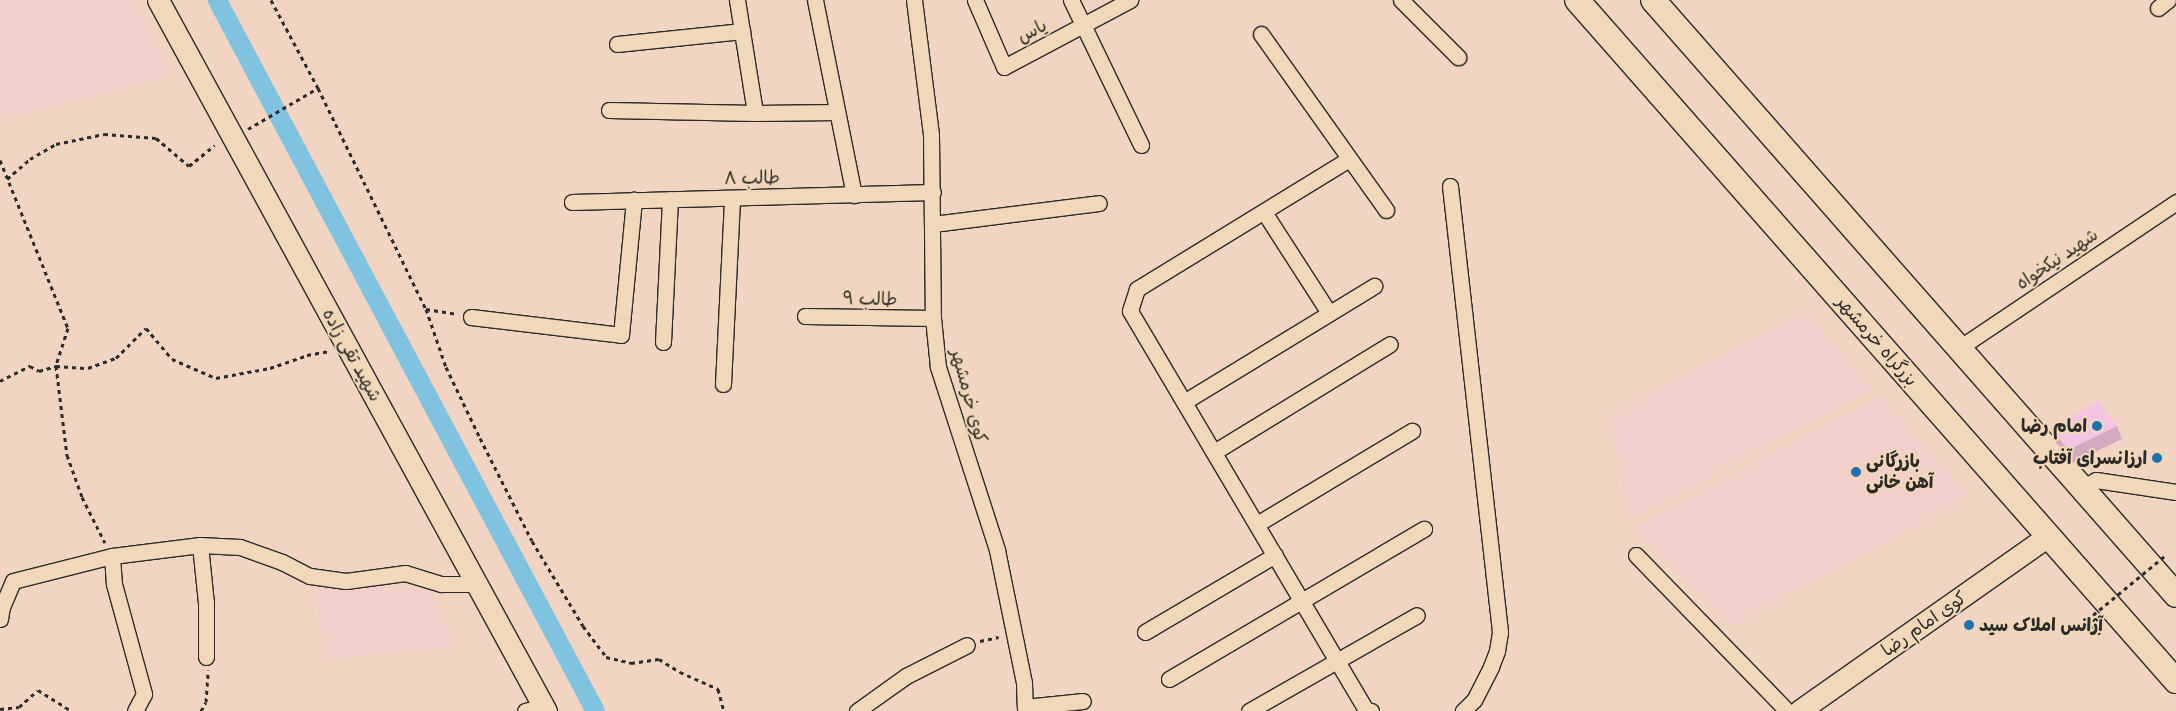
<!DOCTYPE html>
<meta charset="utf-8">
<style>
body{margin:0}
#map{position:relative;width:2176px;height:711px;overflow:hidden;background:#f1d4c1;font-family:Sriracha,"Playpen Sans Arabic",sans-serif}
div>[style]{position:absolute}
.built>*{inset:0;background:#f2cfcb}
.canal>*{height:19px;margin:-9.5px;padding:0 9.5px;transform-origin:9.5px;border-radius:9.5px;background:#7fc3e0}
.path>*{height:3px;margin-top:-1.5px;transform-origin:0;background:repeating-linear-gradient(90deg,#2b2b2b 0 4px,transparent 0 8px)}
.roads{filter:drop-shadow(1px 0 #2b2b2b) drop-shadow(-1px 0 #2b2b2b) drop-shadow(0 1px #2b2b2b) drop-shadow(0 -1px #2b2b2b)}
.minor>*{height:15px;margin:-7.5px;padding:0 7.5px;transform-origin:7.5px;border-radius:7.5px;background:#f0d8b8}
.secondary>*{height:21px;margin:-10.5px;padding:0 10.5px;transform-origin:10.5px;border-radius:10.5px;background:#f0d8b8}
.trunk>*{height:24px;margin:-12px;padding:0 12px;transform-origin:12px;border-radius:12px;background:#f0d8b8}
.path-bridge>*{height:3px;margin-top:-1.5px;transform-origin:0;background:repeating-linear-gradient(90deg,#2b2b2b 0 4px,transparent 0 8px)}
.wall>*{inset:0;background:#d4a9c3}
.building>*{inset:0;background:#f6c4e3}
.dots>*{width:14px;height:14px;translate:-50% -50%;box-sizing:border-box;border:2px solid #f0d8b8;border-radius:50%}
span{translate:-50% -50%;white-space:nowrap;text-align:center;line-height:1.15;-webkit-text-stroke:4px #f0d8b8;paint-order:stroke}
.street-label{font-size:18px;color:#2b2b2b}
.poi-label{font-size:18px;color:#2b2b2b;font-weight:700}
.right{translate:-100% -50%;text-align:right}
.left{translate:0 -50%;text-align:left}
</style>
<div id="map">
<div class="built">
<div style="clip-path:polygon(0 0,133px 0,173px 75px,0 121px)"></div>
<div style="clip-path:polygon(1805px 310px,1873px 390px,1629px 521px,1611px 416px)"></div>
<div style="clip-path:polygon(1880px 396px,1970px 497px,1733px 626px,1632px 528px)"></div>
<div style="clip-path:polygon(315px 584px,430px 588px,456px 647px,325px 659px)"></div>
</div>
<div class="canal">
<div style="left:217px;top:0;width:805px;rotate:62deg"></div>
</div>
<div class="path">
<div style="left:271px;top:0;width:100px;rotate:61.9deg"></div>
<div style="left:318px;top:88px;width:246px;rotate:64deg"></div>
<div style="left:426px;top:309px;width:30px;rotate:9deg"></div>
<div style="left:248px;top:129px;width:81px;rotate:-30.4deg"></div>
<div style="left:0;top:160px;width:181px;rotate:68deg"></div>
<div style="left:68px;top:328px;width:40px;rotate:108deg"></div>
<div style="left:56px;top:366px;width:90px;rotate:83deg"></div>
<div style="left:67px;top:455px;width:45px;rotate:70.3deg"></div>
<div style="left:82px;top:497px;width:51px;rotate:63.4deg"></div>
<div style="left:7px;top:179px;width:30px;rotate:-41deg"></div>
<div style="left:30px;top:159px;width:30px;rotate:-30deg"></div>
<div style="left:56px;top:144px;width:49px;rotate:-11.8deg"></div>
<div style="left:104px;top:134px;width:52px;rotate:4.4deg"></div>
<div style="left:156px;top:138px;width:43px;rotate:40.3deg"></div>
<div style="left:189px;top:166px;width:33px;rotate:-39deg"></div>
<div style="left:426px;top:309px;width:61px;rotate:71deg"></div>
<div style="left:446px;top:367px;width:79px;rotate:64.4deg"></div>
<div style="left:480px;top:438px;width:115px;rotate:63.2deg"></div>
<div style="left:532px;top:541px;width:99px;rotate:59deg"></div>
<div style="left:583px;top:626px;width:39px;rotate:53deg"></div>
<div style="left:606px;top:657px;width:26px;rotate:13deg"></div>
<div style="left:631px;top:663px;width:28px;rotate:-8deg"></div>
<div style="left:659px;top:659px;width:25px;rotate:32deg"></div>
<div style="left:680px;top:672px;width:42px;rotate:24.1deg"></div>
<div style="left:718px;top:689px;width:23px;rotate:75deg"></div>
<div style="left:0;top:381px;width:34px;rotate:-27deg"></div>
<div style="left:30px;top:366px;width:10px;rotate:29deg"></div>
<div style="left:39px;top:371px;width:18px;rotate:-16deg"></div>
<div style="left:56px;top:366px;width:32px;rotate:4deg"></div>
<div style="left:88px;top:368px;width:30px;rotate:-20deg"></div>
<div style="left:116px;top:358px;width:42px;rotate:-45deg"></div>
<div style="left:146px;top:328px;width:40px;rotate:50deg"></div>
<div style="left:172px;top:359px;width:48px;rotate:23.4deg"></div>
<div style="left:216px;top:378px;width:55px;rotate:-10.5deg"></div>
<div style="left:270px;top:368px;width:39px;rotate:-19deg"></div>
<div style="left:307px;top:355px;width:23px;rotate:-10deg"></div>
<div style="left:2087px;top:620px;width:19px;rotate:47deg"></div>
<div style="left:980px;top:641px;width:19px;rotate:-12deg"></div>
<div style="left:0;top:709px;width:19px;rotate:-6deg"></div>
<div style="left:19px;top:707px;width:25px;rotate:-42deg"></div>
<div style="left:38px;top:690px;width:40px;rotate:32deg"></div>
<div style="left:201px;top:711px;width:10px;rotate:-61deg"></div>
<div style="left:206px;top:702px;width:32px;rotate:-86deg"></div>
</div>
<div class="roads">
<div class="minor">
<div style="left:737px;top:0;width:114px;rotate:80.9deg"></div>
<div style="left:815px;top:0;width:199px;rotate:78.7deg"></div>
<div style="left:914px;top:0;width:136px;rotate:82.8deg"></div>
<div style="left:931px;top:135px;width:183px;rotate:89.4deg"></div>
<div style="left:933px;top:318px;width:49px;rotate:84.2deg"></div>
<div style="left:938px;top:367px;width:192px;rotate:72.1deg"></div>
<div style="left:997px;top:550px;width:136px;rotate:78.5deg"></div>
<div style="left:1024px;top:683px;width:24px;rotate:88deg"></div>
<div style="left:1025px;top:707px;width:58px;rotate:-5.9deg"></div>
<div style="left:975px;top:0;width:73px;rotate:66.6deg"></div>
<div style="left:1004px;top:67px;width:143px;rotate:-28deg"></div>
<div style="left:1071px;top:0;width:161px;rotate:64.2deg"></div>
<div style="left:1401px;top:0;width:81px;rotate:45deg"></div>
<div style="left:2158px;top:8px;width:13px;rotate:-39deg"></div>
<div style="left:1261px;top:34px;width:216px;rotate:54.6deg"></div>
<div style="left:617px;top:44px;width:126px;rotate:-5.9deg"></div>
<div style="left:609px;top:110px;width:146px;rotate:1.2deg"></div>
<div style="left:755px;top:113px;width:82px;rotate:-0.7deg"></div>
<div style="left:1349px;top:159px;width:249px;rotate:148.5deg"></div>
<div style="left:1137px;top:289px;width:23px;rotate:108deg"></div>
<div style="left:1130px;top:311px;width:465px;rotate:59.4deg"></div>
<div style="left:1367px;top:711px;width:4px"></div>
<div style="left:1450px;top:186px;width:449px;rotate:83.6deg"></div>
<div style="left:1500px;top:632px;width:19px;rotate:99deg"></div>
<div style="left:1497px;top:651px;width:17px;rotate:111deg"></div>
<div style="left:1491px;top:667px;width:37px;rotate:117deg"></div>
<div style="left:1474px;top:700px;width:16px;rotate:135deg"></div>
<div style="left:572px;top:202px;width:361px;rotate:-1.6deg"></div>
<div style="left:1264px;top:212px;width:120px;rotate:57.2deg"></div>
<div style="left:933px;top:224px;width:167px;rotate:-7.2deg"></div>
<div style="left:805px;top:316px;width:128px;rotate:0.9deg"></div>
<div style="left:471px;top:317px;width:151px;rotate:6.8deg"></div>
<div style="left:621px;top:335px;width:136px;rotate:-84.5deg"></div>
<div style="left:663px;top:342px;width:143px;rotate:-87.2deg"></div>
<div style="left:1959px;top:348px;width:262px;rotate:-33.9deg"></div>
<div style="left:723px;top:384px;width:186px;rotate:-87.2deg"></div>
<div style="left:1184px;top:402px;width:223px;rotate:-31.4deg"></div>
<div style="left:1214px;top:452px;width:206px;rotate:-31.5deg"></div>
<div style="left:2082px;top:488px;width:16px;rotate:-30deg"></div>
<div style="left:2096px;top:480px;width:81px;rotate:8.5deg"></div>
<div style="left:1257px;top:524px;width:181px;rotate:-31deg"></div>
<div style="left:200px;top:545px;width:58px;rotate:84.1deg"></div>
<div style="left:206px;top:603px;width:54px;rotate:90deg"></div>
<div style="left:1636px;top:555px;width:217px;rotate:45.9deg"></div>
<div style="left:112px;top:556px;width:28px;rotate:86deg"></div>
<div style="left:114px;top:584px;width:114px;rotate:74.7deg"></div>
<div style="left:144px;top:694px;width:19px;rotate:118deg"></div>
<div style="left:0;top:619px;width:12px;rotate:-81deg"></div>
<div style="left:2px;top:607px;width:28px;rotate:-67deg"></div>
<div style="left:13px;top:581px;width:102px;rotate:-14.2deg"></div>
<div style="left:112px;top:556px;width:89px;rotate:-7.1deg"></div>
<div style="left:200px;top:545px;width:40px;rotate:2.9deg"></div>
<div style="left:240px;top:547px;width:45px;rotate:19.7deg"></div>
<div style="left:282px;top:562px;width:31px;rotate:27deg"></div>
<div style="left:310px;top:576px;width:36px;rotate:8deg"></div>
<div style="left:346px;top:581px;width:60px;rotate:-7.7deg"></div>
<div style="left:405px;top:573px;width:38px;rotate:17deg"></div>
<div style="left:441px;top:584px;width:36px"></div>
<div style="left:1145px;top:632px;width:151px;rotate:-30.6deg"></div>
<div style="left:1169px;top:679px;width:296px;rotate:-30.5deg"></div>
<div style="left:525px;top:711px;width:20px;rotate:-15deg"></div>
<div style="left:857px;top:711px;width:60px;rotate:-35.5deg"></div>
<div style="left:906px;top:676px;width:68px;rotate:-26.9deg"></div>
<div style="left:1249px;top:711px;width:193px;rotate:-29.7deg"></div>
</div>
<div class="secondary">
<div style="left:158px;top:0;width:810px;rotate:61.38deg"></div>
<div style="left:1799px;top:711px;width:304px;rotate:-35.1deg"></div>
</div>
<div class="trunk">
<div style="left:1577px;top:0;width:907px;rotate:48.67deg"></div>
<div style="left:1653px;top:0;width:792px;rotate:48.68deg"></div>
</div>
</div>
<div class="path-bridge">
<div style="left:2087px;top:620px;width:104px;rotate:-39.5deg"></div>
</div>
<div class="wall">
<div style="clip-path:polygon(2117px 426px,2122px 439px,2072px 463px,2055px 441px,2051px 428px)"></div>
</div>
<div class="building">
<div style="clip-path:polygon(2099px 401px,2117px 426px,2068px 450px,2051px 428px)"></div>
</div>
<div class="dots">
<div style="left:2097px;top:426px;background:#1f6fb2"></div>
<div style="left:2157px;top:458px;background:#1f6fb2"></div>
<div style="left:1856px;top:472px;background:#1f6fb2"></div>
<div style="left:1969px;top:625px;background:#1f6fb2"></div>
</div>
<div class="street-label">
<span style="left:1032px;top:31px;rotate:-27deg">یاس</span>
<span style="left:752px;top:178px;rotate:-1deg">طالب ۸</span>
<span style="left:2057px;top:259px;rotate:-34deg">شهید نیکخواه</span>
<span style="left:870px;top:299px;rotate:1deg">طالب ۹</span>
<span style="left:1877px;top:341px;rotate:49deg">بزرگراه خرمشهر</span>
<span style="left:352px;top:355px;rotate:61deg">شهید تقی زاده</span>
<span style="left:969px;top:396px;rotate:75deg">کوی خرمشهر</span>
<span style="left:1924px;top:624px;rotate:-35deg">کوی امام رضا</span>
</div>
<div class="poi-label">
<span class="right" style="left:2087px;top:426px">امام رضا</span>
<span class="right" style="left:2147px;top:458px">ارزانسرای آفتاب</span>
<span class="left" style="left:1866px;top:472px">بازرگانی<br>آهن خانی</span>
<span class="left" style="left:1979px;top:625px">آژانس املاک سید</span>
</div>
</div>
